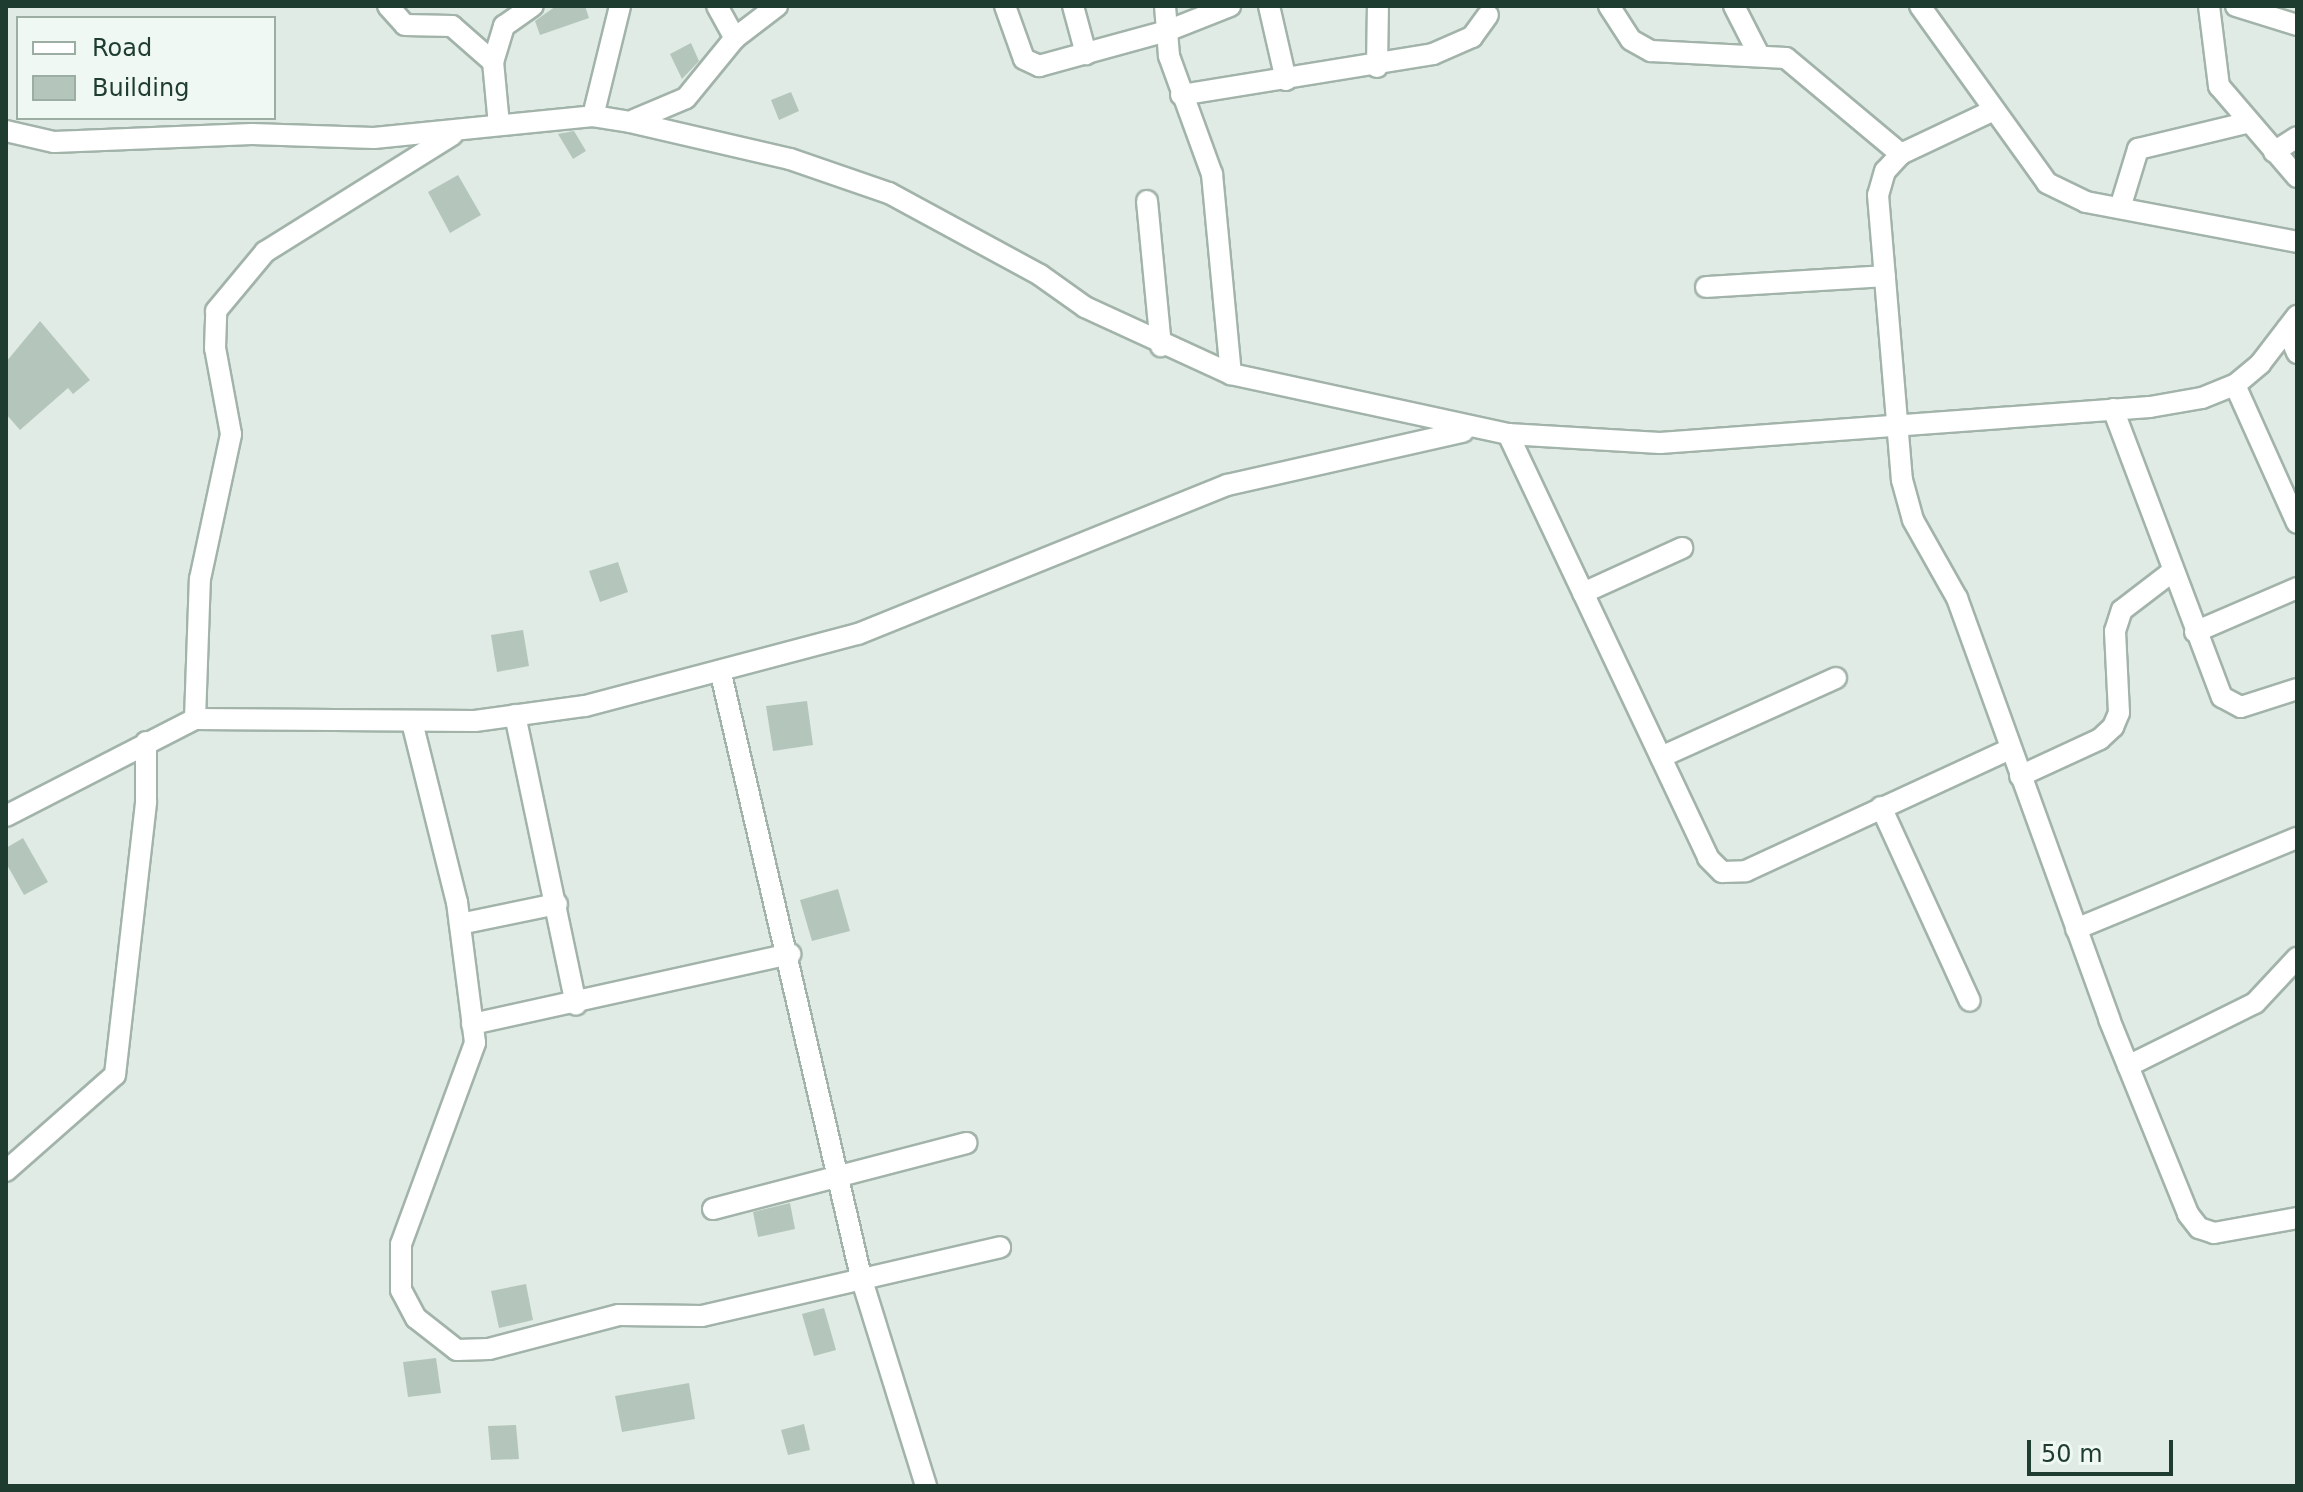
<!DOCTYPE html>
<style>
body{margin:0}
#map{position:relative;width:2303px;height:1492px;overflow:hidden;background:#dfebe4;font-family:"DejaVu Sans",sans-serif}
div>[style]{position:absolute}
.building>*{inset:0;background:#b4c6bc}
.roads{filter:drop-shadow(2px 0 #a2b3aa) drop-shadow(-2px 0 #a2b3aa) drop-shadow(0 2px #a2b3aa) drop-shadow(0 -2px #a2b3aa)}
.street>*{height:20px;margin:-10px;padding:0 10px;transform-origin:10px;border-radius:10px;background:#fff}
span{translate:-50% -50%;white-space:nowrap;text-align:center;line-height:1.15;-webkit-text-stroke:8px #eff8f2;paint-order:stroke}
.frame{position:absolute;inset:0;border:8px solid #1f3c30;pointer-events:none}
.legend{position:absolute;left:16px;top:16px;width:260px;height:104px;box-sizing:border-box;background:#eff8f2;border:2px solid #9cada4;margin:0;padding:10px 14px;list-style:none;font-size:24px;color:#1f3c30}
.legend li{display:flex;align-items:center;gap:16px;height:40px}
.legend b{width:40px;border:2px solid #9cada4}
.scale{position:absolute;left:2027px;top:1440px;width:146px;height:36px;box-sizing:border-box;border:4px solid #1f3c30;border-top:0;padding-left:10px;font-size:24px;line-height:28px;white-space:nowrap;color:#1f3c30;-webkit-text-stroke:6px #eff8f2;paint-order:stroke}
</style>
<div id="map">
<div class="building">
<div style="clip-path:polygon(556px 6px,585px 6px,589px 18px,540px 35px,535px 21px)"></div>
<div style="clip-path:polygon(691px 43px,699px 61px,682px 79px,670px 54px)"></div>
<div style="clip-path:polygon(791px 92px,799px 111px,779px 120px,771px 100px)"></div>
<div style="clip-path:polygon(574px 131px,586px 151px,573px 159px,558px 134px)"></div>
<div style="clip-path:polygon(458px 175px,481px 215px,450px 233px,428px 192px)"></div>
<div style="clip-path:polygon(40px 321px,90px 380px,73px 394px,68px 388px,20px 430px,6px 414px,6px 362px)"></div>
<div style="clip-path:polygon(618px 562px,628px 592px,600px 602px,589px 571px)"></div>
<div style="clip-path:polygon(523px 630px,529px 666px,497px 672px,491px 635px)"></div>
<div style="clip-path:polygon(807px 701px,813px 745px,773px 751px,766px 706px)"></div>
<div style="clip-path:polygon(23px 838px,48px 882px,24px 895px,6px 863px,6px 848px)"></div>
<div style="clip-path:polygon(838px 889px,850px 931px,812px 941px,800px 900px)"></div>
<div style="clip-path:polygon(790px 1203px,795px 1229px,758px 1237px,753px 1212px)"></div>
<div style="clip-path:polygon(526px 1284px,533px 1320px,499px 1328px,491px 1291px)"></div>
<div style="clip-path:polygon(824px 1308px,836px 1350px,814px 1356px,802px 1314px)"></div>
<div style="clip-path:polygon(436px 1358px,441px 1393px,408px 1397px,403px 1362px)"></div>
<div style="clip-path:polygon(689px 1383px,695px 1419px,622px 1432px,615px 1396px)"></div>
<div style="clip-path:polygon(804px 1424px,810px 1450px,788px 1455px,781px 1430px)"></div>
<div style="clip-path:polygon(516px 1425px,519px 1459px,491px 1460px,488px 1426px)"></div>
</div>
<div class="roads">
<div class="street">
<div style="left:388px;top:6px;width:25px;rotate:48deg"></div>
<div style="left:405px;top:25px;width:47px;rotate:1.2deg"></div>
<div style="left:452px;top:26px;width:55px;rotate:41.3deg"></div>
<div style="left:717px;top:6px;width:37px;rotate:61deg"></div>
<div style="left:1005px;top:6px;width:56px;rotate:70.3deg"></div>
<div style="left:1024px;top:59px;width:17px;rotate:25deg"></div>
<div style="left:1039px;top:66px;width:133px;rotate:-15.3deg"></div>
<div style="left:1167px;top:31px;width:68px;rotate:-21.6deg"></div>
<div style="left:1073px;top:6px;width:50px;rotate:74.8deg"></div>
<div style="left:1165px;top:6px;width:50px;rotate:85.4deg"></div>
<div style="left:1169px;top:56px;width:126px;rotate:70deg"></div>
<div style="left:1212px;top:174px;width:201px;rotate:84.6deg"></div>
<div style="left:1269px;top:6px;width:76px;rotate:77.1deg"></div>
<div style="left:1609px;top:6px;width:40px;rotate:57.1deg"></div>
<div style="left:1631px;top:40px;width:23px;rotate:29deg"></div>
<div style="left:1651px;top:51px;width:135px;rotate:3deg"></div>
<div style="left:1786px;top:58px;width:150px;rotate:39.9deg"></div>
<div style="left:1734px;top:6px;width:53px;rotate:62.9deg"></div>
<div style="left:1920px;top:6px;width:218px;rotate:54.3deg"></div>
<div style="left:2047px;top:183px;width:43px;rotate:26deg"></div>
<div style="left:2086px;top:202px;width:215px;rotate:10.7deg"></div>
<div style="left:2209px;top:6px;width:81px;rotate:82.9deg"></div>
<div style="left:2219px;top:86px;width:120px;rotate:49.4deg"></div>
<div style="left:2236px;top:6px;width:64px;rotate:17.3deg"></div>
<div style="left:1377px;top:67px;width:61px;rotate:-89.1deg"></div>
<div style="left:1181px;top:95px;width:255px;rotate:-9.2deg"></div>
<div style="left:1433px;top:54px;width:43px;rotate:-23.6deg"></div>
<div style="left:1472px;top:37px;width:27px;rotate:-54deg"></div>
<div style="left:1994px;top:110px;width:103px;rotate:154.7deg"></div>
<div style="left:1901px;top:154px;width:23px;rotate:133deg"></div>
<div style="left:1885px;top:171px;width:25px;rotate:106deg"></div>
<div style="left:1878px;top:195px;width:286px;rotate:85.2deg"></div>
<div style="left:1902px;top:480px;width:41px;rotate:74.6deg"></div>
<div style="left:1913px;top:520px;width:90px;rotate:60.6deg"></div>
<div style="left:1957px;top:598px;width:448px;rotate:70.1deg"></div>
<div style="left:2109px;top:1019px;width:210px;rotate:67.9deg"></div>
<div style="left:2188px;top:1214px;width:18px;rotate:52deg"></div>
<div style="left:2199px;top:1228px;width:16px;rotate:18deg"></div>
<div style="left:2214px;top:1233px;width:84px;rotate:-10.2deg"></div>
<div style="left:593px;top:116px;width:113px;rotate:-76.2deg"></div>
<div style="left:634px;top:120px;width:56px;rotate:-22.9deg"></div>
<div style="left:686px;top:98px;width:77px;rotate:-50.8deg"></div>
<div style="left:735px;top:38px;width:53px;rotate:-37.3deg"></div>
<div style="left:499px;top:125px;width:63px;rotate:-95.4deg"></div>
<div style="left:493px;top:62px;width:38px;rotate:-73deg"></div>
<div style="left:504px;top:26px;width:35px;rotate:-35deg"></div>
<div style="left:6px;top:131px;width:49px;rotate:12.9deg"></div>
<div style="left:54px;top:142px;width:198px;rotate:-2.3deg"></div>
<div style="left:252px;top:134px;width:122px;rotate:1.9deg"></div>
<div style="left:374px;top:138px;width:220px;rotate:-5.7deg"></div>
<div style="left:593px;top:116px;width:37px;rotate:9deg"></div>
<div style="left:630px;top:122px;width:164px;rotate:13deg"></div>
<div style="left:790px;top:159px;width:105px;rotate:19deg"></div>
<div style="left:889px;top:193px;width:172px;rotate:28.5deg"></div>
<div style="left:1040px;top:275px;width:55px;rotate:35.4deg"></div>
<div style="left:1085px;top:307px;width:161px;rotate:24.7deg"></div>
<div style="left:1231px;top:374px;width:283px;rotate:12.2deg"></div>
<div style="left:1508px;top:434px;width:152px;rotate:3.4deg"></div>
<div style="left:1660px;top:443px;width:491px;rotate:-4.2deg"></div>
<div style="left:2150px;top:407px;width:53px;rotate:-9.8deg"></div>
<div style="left:2202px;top:398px;width:35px;rotate:-22deg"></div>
<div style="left:2235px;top:385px;width:33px;rotate:-40deg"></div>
<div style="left:2260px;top:364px;width:61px;rotate:-52.4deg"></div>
<div style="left:2274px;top:152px;width:27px;rotate:-33deg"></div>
<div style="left:1147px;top:201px;width:146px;rotate:84.5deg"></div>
<div style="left:2120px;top:208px;width:62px;rotate:-73deg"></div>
<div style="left:2138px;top:149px;width:111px;rotate:-13.5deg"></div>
<div style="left:1706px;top:287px;width:179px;rotate:-3.5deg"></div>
<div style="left:2287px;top:329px;width:26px;rotate:67deg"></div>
<div style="left:2235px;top:385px;width:151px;rotate:65.8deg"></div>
<div style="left:2113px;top:409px;width:308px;rotate:69.3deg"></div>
<div style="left:2222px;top:697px;width:21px;rotate:28deg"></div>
<div style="left:2241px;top:707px;width:59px;rotate:-17.8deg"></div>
<div style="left:1508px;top:434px;width:469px;rotate:64.7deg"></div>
<div style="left:1708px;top:858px;width:20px;rotate:45deg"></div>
<div style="left:1722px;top:872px;width:24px;rotate:-2deg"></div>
<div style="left:1746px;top:871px;width:291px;rotate:-24.8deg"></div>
<div style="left:1583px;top:593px;width:109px;rotate:-24.4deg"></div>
<div style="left:2195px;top:632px;width:111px;rotate:-23.3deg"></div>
<div style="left:721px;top:674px;width:619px;rotate:76.93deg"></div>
<div style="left:861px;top:1277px;width:219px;rotate:72.7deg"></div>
<div style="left:515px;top:715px;width:296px;rotate:78.1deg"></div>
<div style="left:195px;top:719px;width:140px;rotate:-88deg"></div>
<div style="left:200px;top:579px;width:148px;rotate:-77.9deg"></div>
<div style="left:231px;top:434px;width:87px;rotate:-100.5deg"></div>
<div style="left:215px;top:348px;width:37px;rotate:-88deg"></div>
<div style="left:216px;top:311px;width:77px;rotate:-50.3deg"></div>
<div style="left:265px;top:252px;width:221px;rotate:-32deg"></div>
<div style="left:412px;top:722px;width:186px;rotate:76deg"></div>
<div style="left:457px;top:902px;width:142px;rotate:82.7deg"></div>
<div style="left:475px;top:1043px;width:214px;rotate:110.2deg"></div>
<div style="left:401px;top:1244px;width:46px;rotate:90deg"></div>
<div style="left:401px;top:1290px;width:32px;rotate:62deg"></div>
<div style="left:416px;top:1318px;width:52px;rotate:38deg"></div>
<div style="left:457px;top:1350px;width:32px;rotate:-2deg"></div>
<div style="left:489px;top:1349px;width:134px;rotate:-14.7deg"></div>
<div style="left:619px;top:1315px;width:83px;rotate:0.7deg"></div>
<div style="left:702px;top:1316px;width:306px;rotate:-13deg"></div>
<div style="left:1661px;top:757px;width:192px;rotate:-24.3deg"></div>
<div style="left:2020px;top:776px;width:88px;rotate:-24.8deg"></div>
<div style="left:2100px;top:739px;width:18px;rotate:-43deg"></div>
<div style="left:2113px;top:727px;width:15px;rotate:-67deg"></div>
<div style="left:2119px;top:713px;width:82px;rotate:-92.8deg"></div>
<div style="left:2115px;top:631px;width:22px;rotate:-72deg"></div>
<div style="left:2122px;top:610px;width:64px;rotate:-37.4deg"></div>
<div style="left:1881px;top:807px;width:213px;rotate:65.4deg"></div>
<div style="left:6px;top:816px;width:212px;rotate:-27.2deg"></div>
<div style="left:195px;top:719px;width:280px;rotate:0.4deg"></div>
<div style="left:475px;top:721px;width:111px;rotate:-7.8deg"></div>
<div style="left:585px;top:706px;width:282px;rotate:-14.8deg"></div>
<div style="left:858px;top:634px;width:398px;rotate:-22deg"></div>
<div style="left:1227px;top:485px;width:242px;rotate:-12.7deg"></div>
<div style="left:460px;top:924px;width:99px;rotate:-11.7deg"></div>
<div style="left:2076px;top:929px;width:239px;rotate:-22.4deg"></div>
<div style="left:472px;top:1024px;width:326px;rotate:-12.4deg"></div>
<div style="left:2128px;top:1066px;width:142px;rotate:-26.4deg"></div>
<div style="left:2255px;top:1003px;width:62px;rotate:-47deg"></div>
<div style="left:6px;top:1171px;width:145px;rotate:-41.4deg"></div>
<div style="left:115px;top:1075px;width:276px;rotate:-83.5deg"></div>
<div style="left:146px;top:801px;width:59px;rotate:-90deg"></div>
<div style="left:713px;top:1209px;width:262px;rotate:-14.6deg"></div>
</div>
</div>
<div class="frame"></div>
<ul class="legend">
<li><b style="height:10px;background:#fff"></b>Road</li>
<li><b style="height:22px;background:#b4c6bc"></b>Building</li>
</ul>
<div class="scale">50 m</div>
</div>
